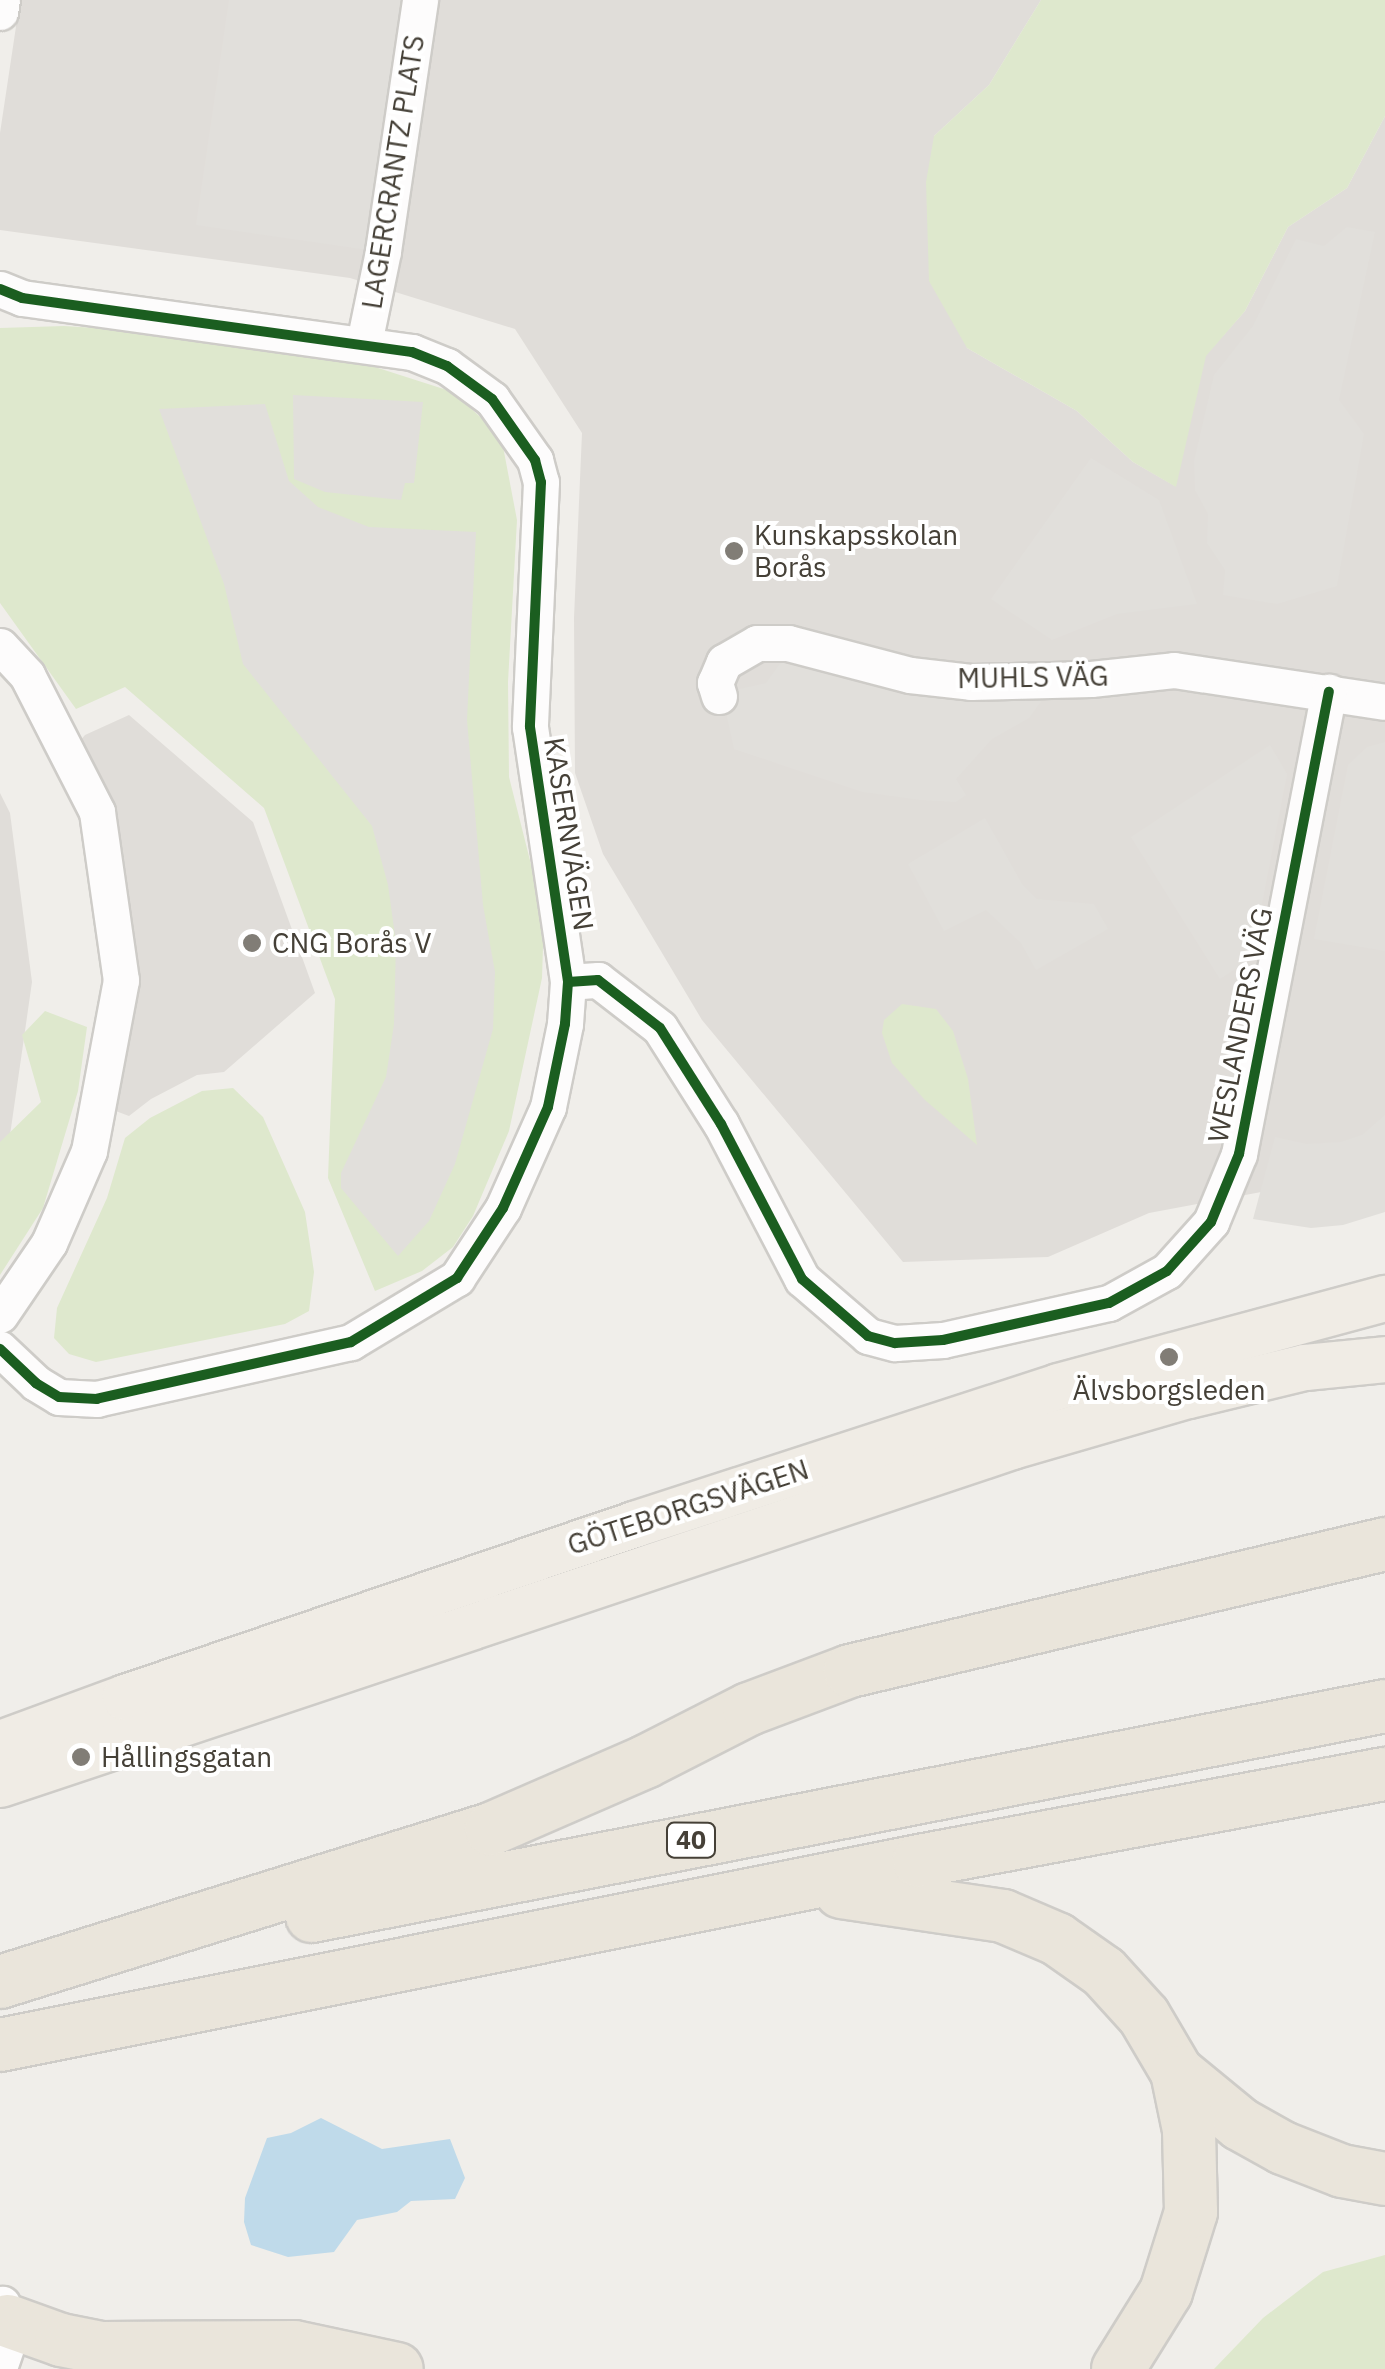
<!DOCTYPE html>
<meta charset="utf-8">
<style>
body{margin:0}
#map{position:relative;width:1385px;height:2369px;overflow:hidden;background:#f0eeea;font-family:"IBM Plex Sans",sans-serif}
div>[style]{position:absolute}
.industrial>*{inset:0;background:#e0ddd9}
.green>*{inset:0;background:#dee8cd}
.parking>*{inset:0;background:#e1dfdb}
.water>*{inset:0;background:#bfdaea}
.roads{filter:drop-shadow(2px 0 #ceccc8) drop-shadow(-2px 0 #ceccc8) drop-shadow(0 2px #ceccc8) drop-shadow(0 -2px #ceccc8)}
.minor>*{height:35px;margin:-17.5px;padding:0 17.5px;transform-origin:17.5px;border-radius:17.5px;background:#fdfcfc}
.major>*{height:45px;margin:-22.5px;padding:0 22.5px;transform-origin:22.5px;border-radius:22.5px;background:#f0ece5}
.highway>*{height:52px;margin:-26px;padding:0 26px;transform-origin:26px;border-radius:26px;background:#eae5db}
.cycleway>*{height:10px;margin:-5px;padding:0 5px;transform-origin:5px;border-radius:5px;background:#1b5e20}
.dots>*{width:28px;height:28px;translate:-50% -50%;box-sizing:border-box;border:5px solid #fff;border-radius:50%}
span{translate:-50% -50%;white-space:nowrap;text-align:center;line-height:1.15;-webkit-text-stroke:8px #fff;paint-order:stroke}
.shield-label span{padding:2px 8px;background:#fff;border:2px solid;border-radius:8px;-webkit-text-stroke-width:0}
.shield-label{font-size:25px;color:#454037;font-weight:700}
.street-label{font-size:28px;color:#454037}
.poi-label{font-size:28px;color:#454037}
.left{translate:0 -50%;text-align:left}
</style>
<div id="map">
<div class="industrial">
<div style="clip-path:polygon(20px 0,1041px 0,989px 85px,934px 136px,967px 348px,1077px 411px,1133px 462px,1175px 486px,1205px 356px,1245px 311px,1288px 227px,1347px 188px,1385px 116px,1385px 1169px,1149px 1213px,1048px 1257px,903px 1262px,702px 1020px,603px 854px,575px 773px,574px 618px,582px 433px,515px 329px,350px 278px,0 230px,0 133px)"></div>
<div style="clip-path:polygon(129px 715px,253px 822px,315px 993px,224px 1072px,197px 1075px,151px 1099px,129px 1116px,105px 1107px,125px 975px,68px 755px,85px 735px)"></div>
<div style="clip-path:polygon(0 793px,10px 813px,32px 982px,7px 1156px,0 1166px)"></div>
</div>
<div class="green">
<div style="clip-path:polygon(1041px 0,1385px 0,1385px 116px,1347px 188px,1288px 227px,1245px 311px,1206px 356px,1176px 487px,1133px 462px,1077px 411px,967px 348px,929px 281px,926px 182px,934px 136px,989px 85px)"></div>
<div style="clip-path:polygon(64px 326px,160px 332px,375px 367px,453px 392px,501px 436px,517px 520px,508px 682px,509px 777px,544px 916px,542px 978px,509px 1131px,473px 1216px,453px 1247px,422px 1271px,375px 1291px,328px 1178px,335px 999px,264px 808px,125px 687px,76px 709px,0 603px,0 328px)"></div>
<div style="clip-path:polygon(902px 1004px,936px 1009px,953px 1031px,968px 1079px,977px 1145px,925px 1100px,892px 1063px,882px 1033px,884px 1020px)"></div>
<div style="clip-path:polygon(45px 1011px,87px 1027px,78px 1091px,43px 1208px,0 1275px,0 1142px,41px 1102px,22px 1035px)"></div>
<div style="clip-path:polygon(233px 1088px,263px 1117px,305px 1212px,314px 1272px,309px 1311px,285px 1324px,96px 1362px,69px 1354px,54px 1338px,57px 1308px,107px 1198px,125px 1138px,150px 1118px,202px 1091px)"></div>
<div style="clip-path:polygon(1385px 2255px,1385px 2369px,1214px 2369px,1263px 2318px,1323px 2272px)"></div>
</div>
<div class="parking">
<div style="clip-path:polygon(229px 0,412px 0,375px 251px,196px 225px)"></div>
<div style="clip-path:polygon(1347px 227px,1375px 232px,1339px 400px,1364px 434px,1337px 586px,1277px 604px,1223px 595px,1225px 570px,1207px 543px,1208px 514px,1195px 490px,1194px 461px,1214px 375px,1253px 326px,1296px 239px,1324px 246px)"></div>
<div style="clip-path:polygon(293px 395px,423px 402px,414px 483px,405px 483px,401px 500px,325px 492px,294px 479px)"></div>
<div style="clip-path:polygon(265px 404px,289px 481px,318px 507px,369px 527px,476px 532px,467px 720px,483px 905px,495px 972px,493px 1029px,455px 1164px,429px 1221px,398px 1256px,341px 1188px,341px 1173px,386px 1077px,394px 1024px,396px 943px,388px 885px,372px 826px,243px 664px,224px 584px,159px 409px)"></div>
<div style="clip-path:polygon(1091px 458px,1159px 500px,1197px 604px,1117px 614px,1052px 640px,991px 599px)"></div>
<div style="clip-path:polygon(797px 656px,1048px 692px,1029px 718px,992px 739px,956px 779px,966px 795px,956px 802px,920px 800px,863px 792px,734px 749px,727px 717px,731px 691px,766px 683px,779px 665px)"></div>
<div style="clip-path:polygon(1385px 742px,1385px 951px,1314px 939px,1348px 765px,1367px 747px)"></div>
<div style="clip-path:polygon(1270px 745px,1287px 774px,1253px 950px,1240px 966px,1220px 979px,1131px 837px)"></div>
<div style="clip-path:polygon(985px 818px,1022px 884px,1037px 899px,1094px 904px,1108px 929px,1036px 970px,1021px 943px,986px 910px,944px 931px,908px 864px)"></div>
<div style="clip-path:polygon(1385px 1115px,1385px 1212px,1343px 1225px,1311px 1228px,1253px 1219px,1275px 1137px,1307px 1144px,1341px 1142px,1362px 1135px)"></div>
</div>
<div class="water">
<div style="clip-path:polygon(321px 2118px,382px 2149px,450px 2139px,465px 2178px,455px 2199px,411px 2201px,397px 2212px,357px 2220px,334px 2252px,288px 2257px,251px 2245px,244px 2222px,245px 2198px,267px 2138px,291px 2133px)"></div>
</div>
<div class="roads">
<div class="minor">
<div style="left:0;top:12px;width:12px;rotate:-81deg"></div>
<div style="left:0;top:289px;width:24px;rotate:22deg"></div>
<div style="left:22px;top:298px;width:394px;rotate:7.9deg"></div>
<div style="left:412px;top:352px;width:38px;rotate:22deg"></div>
<div style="left:447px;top:366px;width:56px;rotate:36.3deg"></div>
<div style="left:492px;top:399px;width:75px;rotate:54.8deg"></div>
<div style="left:535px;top:460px;width:23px;rotate:75deg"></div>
<div style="left:541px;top:482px;width:245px;rotate:92.6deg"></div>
<div style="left:530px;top:727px;width:258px;rotate:81.5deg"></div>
<div style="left:568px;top:982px;width:42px;rotate:94.1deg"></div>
<div style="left:565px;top:1024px;width:85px;rotate:101.6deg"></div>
<div style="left:548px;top:1107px;width:111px;rotate:114deg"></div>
<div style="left:503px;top:1208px;width:84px;rotate:123.3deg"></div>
<div style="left:457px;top:1278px;width:124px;rotate:148.9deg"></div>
<div style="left:351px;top:1342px;width:260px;rotate:167.4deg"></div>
<div style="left:97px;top:1399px;width:38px;rotate:-177deg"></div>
<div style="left:59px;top:1397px;width:27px;rotate:-149deg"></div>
<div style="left:36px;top:1383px;width:50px;rotate:-136.6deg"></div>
<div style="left:364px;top:343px;width:94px;rotate:-78.3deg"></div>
<div style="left:383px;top:251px;width:254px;rotate:-81.6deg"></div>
<div style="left:0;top:646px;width:40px;rotate:47deg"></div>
<div style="left:27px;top:675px;width:154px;rotate:62.9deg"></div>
<div style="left:97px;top:812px;width:170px;rotate:81.9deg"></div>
<div style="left:121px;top:980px;width:174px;rotate:100.6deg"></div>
<div style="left:89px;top:1151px;width:100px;rotate:113.5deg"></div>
<div style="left:49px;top:1243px;width:87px;rotate:124.2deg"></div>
<div style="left:719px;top:696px;width:14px;rotate:-107deg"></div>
<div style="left:715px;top:683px;width:23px;rotate:-67deg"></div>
<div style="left:724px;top:662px;width:38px;rotate:-30deg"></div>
<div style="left:757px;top:643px;width:31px"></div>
<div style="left:788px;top:643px;width:126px;rotate:14.7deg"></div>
<div style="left:910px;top:675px;width:61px;rotate:6.5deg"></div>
<div style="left:971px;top:682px;width:120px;rotate:-1.4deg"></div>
<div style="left:1091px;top:679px;width:83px;rotate:-6.2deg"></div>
<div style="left:1174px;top:670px;width:213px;rotate:8.6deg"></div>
<div style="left:568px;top:982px;width:30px;rotate:-4deg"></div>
<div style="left:598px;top:980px;width:78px;rotate:37.7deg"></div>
<div style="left:660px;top:1028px;width:114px;rotate:57.6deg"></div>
<div style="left:721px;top:1124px;width:175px;rotate:62.4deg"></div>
<div style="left:802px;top:1279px;width:87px;rotate:40.8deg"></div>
<div style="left:868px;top:1336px;width:28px;rotate:15deg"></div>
<div style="left:895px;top:1343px;width:48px;rotate:-3.6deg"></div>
<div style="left:943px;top:1340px;width:170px;rotate:-12.6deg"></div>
<div style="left:1109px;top:1303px;width:66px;rotate:-28.9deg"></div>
<div style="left:1167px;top:1271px;width:66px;rotate:-48.1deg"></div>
<div style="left:1211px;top:1222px;width:74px;rotate:-67.6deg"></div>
<div style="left:1239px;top:1154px;width:471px;rotate:-79deg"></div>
<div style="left:0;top:2365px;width:28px;rotate:-71deg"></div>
<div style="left:9px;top:2339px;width:36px;rotate:-101deg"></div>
</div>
<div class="major">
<div style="left:0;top:1743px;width:133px;rotate:-20.2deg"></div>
<div style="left:125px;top:1697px;width:538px;rotate:-18.77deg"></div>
<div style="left:634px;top:1524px;width:446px;rotate:-18deg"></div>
<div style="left:1058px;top:1386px;width:339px;rotate:-15.1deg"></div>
<div style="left:0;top:1784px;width:1067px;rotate:-18.47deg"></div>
<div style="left:1012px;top:1446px;width:183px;rotate:-16.2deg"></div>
<div style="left:1188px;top:1395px;width:120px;rotate:-13.5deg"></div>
<div style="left:1305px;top:1367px;width:80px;rotate:-5.7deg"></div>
</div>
<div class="highway">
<div style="left:841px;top:1892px;width:164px;rotate:8.4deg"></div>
<div style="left:1003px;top:1916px;width:59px;rotate:23.1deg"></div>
<div style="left:1057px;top:1939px;width:57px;rotate:35.1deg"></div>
<div style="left:1104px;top:1972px;width:59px;rotate:47.7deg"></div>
<div style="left:1144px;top:2016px;width:65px;rotate:59.5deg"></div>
<div style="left:1177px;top:2072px;width:82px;rotate:39.5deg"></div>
<div style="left:1240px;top:2124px;width:49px;rotate:29.2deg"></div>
<div style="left:1283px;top:2148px;width:63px;rotate:21.3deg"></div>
<div style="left:1342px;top:2171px;width:44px;rotate:10.5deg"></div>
<div style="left:312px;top:1916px;width:1093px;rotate:-11.07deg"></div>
<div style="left:0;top:1982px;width:514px;rotate:-17.31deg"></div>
<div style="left:491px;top:1829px;width:168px;rotate:-23.5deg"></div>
<div style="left:645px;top:1762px;width:117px;rotate:-27deg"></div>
<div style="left:749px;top:1709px;width:108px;rotate:-20.6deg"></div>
<div style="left:850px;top:1671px;width:550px;rotate:-13.35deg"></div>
<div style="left:0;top:2045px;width:937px;rotate:-11.32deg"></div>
<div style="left:919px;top:1861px;width:474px;rotate:-10.6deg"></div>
<div style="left:8px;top:2321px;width:56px;rotate:19.7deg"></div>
<div style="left:61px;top:2340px;width:41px;rotate:11.3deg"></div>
<div style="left:101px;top:2348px;width:193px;rotate:-0.3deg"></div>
<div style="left:294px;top:2347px;width:105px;rotate:12.1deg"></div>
<div style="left:1118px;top:2369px;width:91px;rotate:-58.1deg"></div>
<div style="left:1166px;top:2292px;width:84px;rotate:-72.6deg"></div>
<div style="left:1191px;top:2212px;width:82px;rotate:-91.4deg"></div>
<div style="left:1189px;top:2130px;width:59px;rotate:-101.7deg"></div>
</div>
</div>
<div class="cycleway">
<div style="left:0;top:289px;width:24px;rotate:22deg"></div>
<div style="left:22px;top:298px;width:394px;rotate:7.9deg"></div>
<div style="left:412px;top:352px;width:38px;rotate:22deg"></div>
<div style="left:447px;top:366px;width:56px;rotate:36.3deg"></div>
<div style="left:492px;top:399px;width:75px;rotate:54.8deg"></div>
<div style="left:535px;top:460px;width:23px;rotate:75deg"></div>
<div style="left:541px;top:482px;width:245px;rotate:92.6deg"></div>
<div style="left:530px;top:727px;width:258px;rotate:81.5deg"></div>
<div style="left:568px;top:982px;width:42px;rotate:94.1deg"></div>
<div style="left:565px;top:1024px;width:85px;rotate:101.6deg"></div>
<div style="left:548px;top:1107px;width:111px;rotate:114deg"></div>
<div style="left:503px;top:1208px;width:84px;rotate:123.3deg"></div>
<div style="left:457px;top:1278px;width:124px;rotate:148.9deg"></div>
<div style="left:351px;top:1342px;width:260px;rotate:167.4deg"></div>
<div style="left:97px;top:1399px;width:38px;rotate:-177deg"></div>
<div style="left:59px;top:1397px;width:27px;rotate:-149deg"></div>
<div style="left:36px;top:1383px;width:50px;rotate:-136.6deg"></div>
<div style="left:568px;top:982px;width:30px;rotate:-4deg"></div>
<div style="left:598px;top:980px;width:78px;rotate:37.7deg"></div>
<div style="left:660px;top:1028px;width:114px;rotate:57.6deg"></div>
<div style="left:721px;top:1124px;width:175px;rotate:62.4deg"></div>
<div style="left:802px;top:1279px;width:87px;rotate:40.8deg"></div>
<div style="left:868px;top:1336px;width:28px;rotate:15deg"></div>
<div style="left:895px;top:1343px;width:48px;rotate:-3.6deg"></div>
<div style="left:943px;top:1340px;width:170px;rotate:-12.6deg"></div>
<div style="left:1109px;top:1303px;width:66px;rotate:-28.9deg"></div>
<div style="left:1167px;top:1271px;width:66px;rotate:-48.1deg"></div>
<div style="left:1211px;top:1222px;width:74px;rotate:-67.6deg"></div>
<div style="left:1239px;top:1154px;width:471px;rotate:-79deg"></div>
</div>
<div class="dots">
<div style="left:734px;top:551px;background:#817d76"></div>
<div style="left:252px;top:943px;background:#817d76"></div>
<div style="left:1169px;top:1357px;background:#817d76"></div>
<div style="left:81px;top:1757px;background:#817d76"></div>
</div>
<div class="shield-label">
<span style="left:691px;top:1840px">40</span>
</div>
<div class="street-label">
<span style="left:393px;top:172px;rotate:-81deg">LAGERCRANTZ PLATS</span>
<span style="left:1033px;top:677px;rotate:-1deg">MUHLS VÄG</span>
<span style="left:569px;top:834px;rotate:81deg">KASERNVÄGEN</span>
<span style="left:1240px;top:1025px;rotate:-79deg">WESLANDERS VÄG</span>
<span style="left:688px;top:1507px;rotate:-18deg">GÖTEBORGSVÄGEN</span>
</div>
<div class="poi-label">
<span class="left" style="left:754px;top:551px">Kunskapsskolan<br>Borås</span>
<span class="left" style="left:272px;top:943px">CNG Borås V</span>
<span style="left:1169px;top:1390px">Älvsborgsleden</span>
<span class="left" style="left:101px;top:1757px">Hållingsgatan</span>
</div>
</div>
